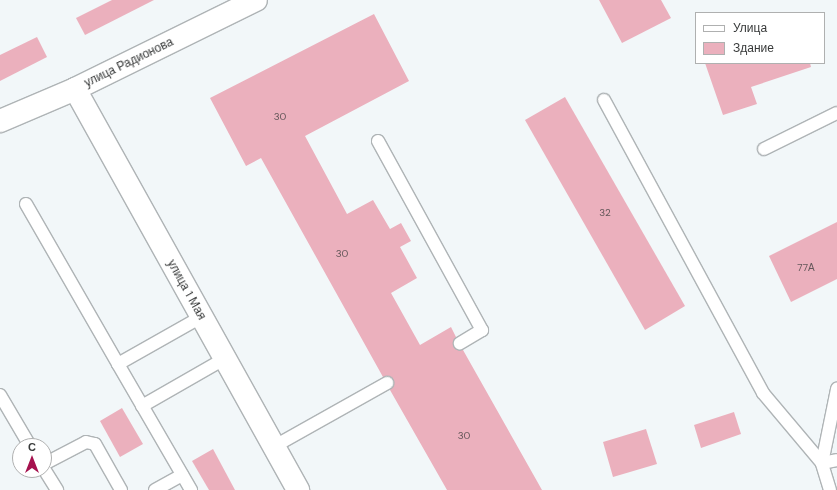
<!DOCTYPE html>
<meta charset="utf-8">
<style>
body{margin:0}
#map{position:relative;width:837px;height:490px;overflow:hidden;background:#f2f7f9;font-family:"DM Sans",sans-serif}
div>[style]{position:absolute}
.building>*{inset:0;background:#ebb0bd}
.roads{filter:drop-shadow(1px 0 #afb4b6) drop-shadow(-1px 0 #afb4b6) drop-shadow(0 1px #afb4b6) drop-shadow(0 -1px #afb4b6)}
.service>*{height:12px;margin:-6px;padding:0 6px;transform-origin:6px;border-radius:6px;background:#fff}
.minor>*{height:22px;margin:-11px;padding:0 11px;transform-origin:11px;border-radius:11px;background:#fff}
.tertiary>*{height:22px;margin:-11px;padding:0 11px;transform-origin:11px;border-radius:11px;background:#fff}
span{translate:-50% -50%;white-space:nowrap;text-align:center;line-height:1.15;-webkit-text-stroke:4px #fff;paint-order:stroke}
.number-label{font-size:10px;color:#64575a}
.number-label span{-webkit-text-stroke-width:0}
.street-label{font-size:12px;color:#373939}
.legend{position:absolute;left:695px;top:12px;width:130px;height:52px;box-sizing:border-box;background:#fff;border:1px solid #afb0b0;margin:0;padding:5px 7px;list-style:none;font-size:12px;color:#373939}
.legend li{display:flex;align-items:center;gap:8px;height:20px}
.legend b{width:20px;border:1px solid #afb0b0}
.north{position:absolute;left:12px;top:438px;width:40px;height:40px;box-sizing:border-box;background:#fff;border:1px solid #afb0b0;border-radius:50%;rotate:0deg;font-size:11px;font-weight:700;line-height:16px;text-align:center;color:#373939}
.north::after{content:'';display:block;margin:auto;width:14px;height:18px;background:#a5114e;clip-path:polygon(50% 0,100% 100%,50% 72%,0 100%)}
</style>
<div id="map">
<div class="building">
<div style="clip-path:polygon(112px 0,154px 0,85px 35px,76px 18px)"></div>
<div style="clip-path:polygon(599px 0,661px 0,671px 18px,622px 43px)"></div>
<div style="clip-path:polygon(374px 14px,409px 81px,305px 136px,347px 214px,373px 200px,390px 229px,401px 223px,411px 241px,400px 247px,417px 278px,391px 293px,420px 345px,451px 327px,456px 337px,453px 346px,463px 350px,542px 490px,447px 490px,390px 390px,393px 379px,383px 377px,261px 158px,246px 166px,210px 98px)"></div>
<div style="clip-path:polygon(37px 37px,47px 57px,0 81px,0 55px)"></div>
<div style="clip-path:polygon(705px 63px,810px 63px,811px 67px,751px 87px,757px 104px,723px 115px)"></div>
<div style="clip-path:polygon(565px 97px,685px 306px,645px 330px,525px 120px)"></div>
<div style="clip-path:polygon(837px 222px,837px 279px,791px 302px,769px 256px)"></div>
<div style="clip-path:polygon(122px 408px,143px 444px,120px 457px,100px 421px)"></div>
<div style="clip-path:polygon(734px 412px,741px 434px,701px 448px,694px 425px)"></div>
<div style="clip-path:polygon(646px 429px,657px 464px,613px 477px,603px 442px)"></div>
<div style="clip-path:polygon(213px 449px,235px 490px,209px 490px,192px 461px)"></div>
</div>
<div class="roads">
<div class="service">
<div style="left:604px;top:100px;width:333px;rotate:61.5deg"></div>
<div style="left:763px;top:393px;width:92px;rotate:49.9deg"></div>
<div style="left:822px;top:463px;width:15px;rotate:-11deg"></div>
<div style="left:378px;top:141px;width:216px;rotate:61.2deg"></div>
<div style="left:482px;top:330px;width:26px;rotate:149deg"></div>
<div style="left:764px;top:149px;width:81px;rotate:-26.3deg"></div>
<div style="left:26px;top:204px;width:185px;rotate:60.1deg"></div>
<div style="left:118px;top:364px;width:95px;rotate:-29.5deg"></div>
<div style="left:118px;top:364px;width:146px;rotate:59.9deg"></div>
<div style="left:0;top:395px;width:59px;rotate:59.5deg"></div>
<div style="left:142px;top:406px;width:95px;rotate:-29.8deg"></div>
<div style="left:273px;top:447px;width:131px;rotate:-29.3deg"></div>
<div style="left:44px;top:464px;width:47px;rotate:-27.6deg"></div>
<div style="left:86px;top:442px;width:9px;rotate:13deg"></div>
<div style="left:95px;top:444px;width:53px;rotate:60.5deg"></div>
<div style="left:44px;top:469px;width:25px;rotate:58deg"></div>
<div style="left:155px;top:490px;width:31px;rotate:-29deg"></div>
<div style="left:830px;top:490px;width:28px;rotate:-107deg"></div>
<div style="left:822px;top:463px;width:76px;rotate:-78.5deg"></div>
</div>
<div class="minor">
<div style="left:0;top:121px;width:82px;rotate:-23.1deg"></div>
</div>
<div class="tertiary">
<div style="left:256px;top:0;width:202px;rotate:153.8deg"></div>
<div style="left:75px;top:89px;width:459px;rotate:60.9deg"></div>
</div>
</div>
<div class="number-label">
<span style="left:280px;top:117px">30</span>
<span style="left:605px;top:213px">32</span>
<span style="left:342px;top:254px">30</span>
<span style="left:806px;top:268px">77А</span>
<span style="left:464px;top:436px">30</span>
</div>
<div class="street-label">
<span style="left:129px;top:63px;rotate:-26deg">улица Радионова</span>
<span style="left:186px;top:290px;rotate:61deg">улица 1 Мая</span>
</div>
<ul class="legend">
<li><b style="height:5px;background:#fff"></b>Улица</li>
<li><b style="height:11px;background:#ebb0bd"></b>Здание</li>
</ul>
<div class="north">С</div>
</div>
